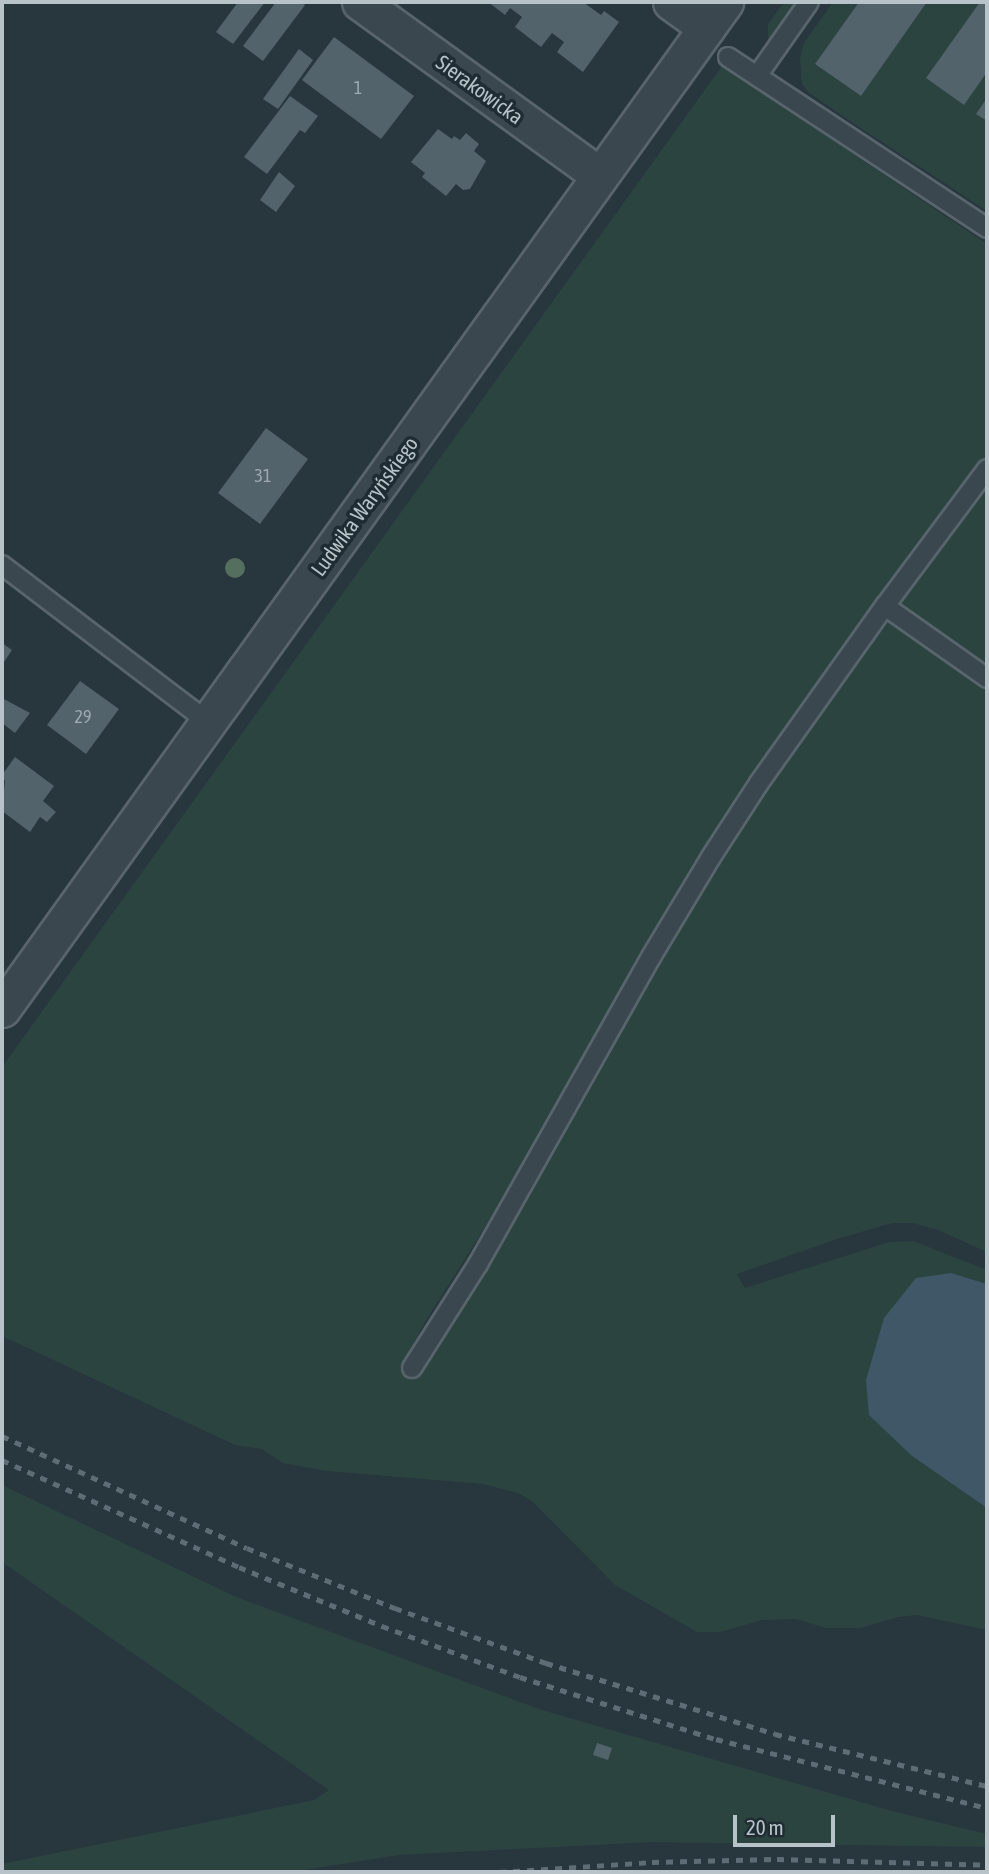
<!DOCTYPE html>
<meta charset="utf-8">
<style>
body{margin:0}
#map{position:relative;width:989px;height:1874px;overflow:hidden;background:#28363e;font-family:"Asap Condensed",sans-serif}
div>[style]{position:absolute}
.green>*{inset:0;background:#2c4440}
.water>*{inset:0;background:#3f5766}
.building>*{inset:0;background:#53636b}
.roads{filter:drop-shadow(2px 0 #59656c) drop-shadow(-2px 0 #59656c) drop-shadow(0 2px #59656c) drop-shadow(0 -2px #59656c)}
.lane>*{height:18px;margin:-9px;padding:0 9px;transform-origin:9px;border-radius:9px;background:#3b474f}
.street>*{height:35px;margin:-17.5px;padding:0 17.5px;transform-origin:17.5px;border-radius:17.5px;background:#3b474f}
.rail>*{height:5px;margin-top:-2.5px;transform-origin:0;background:repeating-linear-gradient(90deg,#5e6c75 0 7px,transparent 0 14px)}
.trees>*{width:20px;height:20px;margin:-10px;border-radius:50%;background:#546f5e}
span{translate:-50% -50%;white-space:nowrap;text-align:center;line-height:1.15;-webkit-text-stroke:7px #202c34;paint-order:stroke}
.number-label{font-size:18px;color:#9faab2}
.number-label span{-webkit-text-stroke-width:0}
.street-label{font-size:21px;color:#b8c2c9}
.frame{position:absolute;inset:0;border:4px solid #b8c2c9;pointer-events:none}
.scale{position:absolute;left:733px;top:1815px;width:102px;height:32px;box-sizing:border-box;border:4px solid #b8c2c9;border-top:0;padding-left:9px;font-size:21px;line-height:24px;white-space:nowrap;color:#b8c2c9;-webkit-text-stroke:5px #202c34;paint-order:stroke}
</style>
<div id="map">
<div class="green">
<div style="clip-path:polygon(784px 2px,798px 2px,768px 45px,768px 24px)"></div>
<div style="clip-path:polygon(833px 2px,859px 2px,815px 64px,861px 96px,927px 2px,987px 2px,987px 211px,850px 121px,808px 92px,802px 84px,800px 58px,804px 43px)"></div>
<div style="clip-path:polygon(722px 66px,987px 244px,987px 453px,711px 839px,618px 993px,529px 1158px,425px 1322px,402px 1365px,405px 1378px,420px 1376px,437px 1351px,663px 952px,778px 768px,890px 620px,987px 689px,987px 1252px,938px 1230px,913px 1223px,893px 1223px,840px 1238px,737px 1274px,745px 1288px,889px 1242px,913px 1241px,987px 1270px,987px 1284px,951px 1273px,912px 1456px,987px 1508px,987px 1630px,917px 1615px,898px 1617px,860px 1628px,826px 1628px,796px 1619px,762px 1620px,720px 1632px,697px 1632px,615px 1585px,532px 1501px,518px 1493px,483px 1484px,327px 1471px,283px 1463px,262px 1449px,235px 1445px,2px 1336px,2px 1067px)"></div>
<div style="clip-path:polygon(987px 486px,987px 668px,899px 606px)"></div>
<div style="clip-path:polygon(2px 1485px,234px 1596px,542px 1710px,892px 1811px,987px 1834px,987px 1847px,651px 1842px,399px 1855px,291px 1872px,2px 1872px,2px 1864px,314px 1800px,329px 1790px,2px 1562px)"></div>
</div>
<div class="water">
<div style="clip-path:polygon(951px 1273px,987px 1284px,987px 1508px,912px 1456px,869px 1415px,866px 1380px,884px 1318px,916px 1278px)"></div>
</div>
<div class="building">
<div style="clip-path:polygon(238px 2px,265px 2px,233px 44px,216px 32px)"></div>
<div style="clip-path:polygon(276px 2px,301px 2px,305px 5px,263px 61px,243px 46px)"></div>
<div style="clip-path:polygon(488px 2px,583px 2px,601px 15px,604px 11px,619px 22px,583px 72px,557px 52px,564px 42px,552px 33px,541px 47px,515px 27px,522px 17px,510px 8px,505px 15px)"></div>
<div style="clip-path:polygon(859px 2px,927px 2px,861px 96px,815px 64px)"></div>
<div style="clip-path:polygon(980px 2px,987px 2px,987px 72px,964px 105px,926px 78px)"></div>
<div style="clip-path:polygon(334px 37px,414px 96px,381px 139px,302px 80px)"></div>
<div style="clip-path:polygon(299px 49px,313px 60px,278px 109px,263px 99px)"></div>
<div style="clip-path:polygon(290px 96px,318px 116px,305px 133px,300px 130px,267px 174px,244px 157px)"></div>
<div style="clip-path:polygon(987px 98px,987px 121px,976px 114px)"></div>
<div style="clip-path:polygon(438px 129px,452px 139px,454px 136px,460px 140px,466px 133px,479px 144px,474px 151px,486px 161px,470px 189px,463px 190px,456px 184px,446px 196px,422px 177px,425px 173px,411px 162px)"></div>
<div style="clip-path:polygon(279px 172px,295px 186px,276px 212px,260px 200px)"></div>
<div style="clip-path:polygon(266px 428px,308px 459px,260px 524px,218px 493px)"></div>
<div style="clip-path:polygon(2px 643px,12px 650px,2px 665px)"></div>
<div style="clip-path:polygon(80px 681px,119px 709px,86px 754px,47px 725px)"></div>
<div style="clip-path:polygon(2px 698px,30px 713px,15px 733px,2px 723px)"></div>
<div style="clip-path:polygon(15px 757px,54px 786px,43px 801px,56px 812px,47px 822px,40px 817px,30px 832px,2px 811px,5px 781px,2px 775px)"></div>
<div style="clip-path:polygon(597px 1743px,612px 1748px,608px 1760px,593px 1755px)"></div>
</div>
<div class="roads">
<div class="lane">
<div style="left:728px;top:57px;width:310px;rotate:33.4deg"></div>
<div style="left:757px;top:76px;width:90px;rotate:-54.9deg"></div>
<div style="left:2px;top:565px;width:259px;rotate:37.3deg"></div>
<div style="left:885px;top:606px;width:125px;rotate:35.2deg"></div>
<div style="left:412px;top:1368px;width:123px;rotate:-57.6deg"></div>
<div style="left:478px;top:1264px;width:352px;rotate:-60.6deg"></div>
<div style="left:651px;top:957px;width:117px;rotate:-59deg"></div>
<div style="left:711px;top:857px;width:88px;rotate:-57deg"></div>
<div style="left:759px;top:783px;width:217px;rotate:-54.6deg"></div>
<div style="left:885px;top:606px;width:171px;rotate:-53.3deg"></div>
</div>
<div class="street">
<div style="left:360px;top:2px;width:296px;rotate:35.9deg"></div>
<div style="left:671px;top:2px;width:44px;rotate:35.8deg"></div>
<div style="left:2px;top:1009px;width:1240px;rotate:-54.32deg"></div>
</div>
</div>
<div class="rail">
<div style="left:2px;top:1436px;width:269px;rotate:24.6deg"></div>
<div style="left:247px;top:1548px;width:160px;rotate:22.1deg"></div>
<div style="left:395px;top:1608px;width:161px;rotate:20deg"></div>
<div style="left:546px;top:1663px;width:240px;rotate:17.2deg"></div>
<div style="left:775px;top:1734px;width:218px;rotate:13.8deg"></div>
<div style="left:2px;top:1460px;width:260px;rotate:24.3deg"></div>
<div style="left:239px;top:1567px;width:155px;rotate:22.4deg"></div>
<div style="left:382px;top:1626px;width:147px;rotate:20.3deg"></div>
<div style="left:520px;top:1677px;width:206px;rotate:17.6deg"></div>
<div style="left:716px;top:1739px;width:280px;rotate:14.3deg"></div>
<div style="left:499px;top:1872px;width:153px;rotate:-3.7deg"></div>
<div style="left:652px;top:1862px;width:125px;rotate:-1.4deg"></div>
<div style="left:777px;top:1859px;width:210px;rotate:1.6deg"></div>
</div>
<div class="trees">
<div style="left:235px;top:568px"></div>
</div>
<div class="number-label">
<span style="left:358px;top:88px">1</span>
<span style="left:263px;top:476px">31</span>
<span style="left:83px;top:717px">29</span>
</div>
<div class="street-label">
<span style="left:480px;top:89px;rotate:36deg">Sierakowicka</span>
<span style="left:364px;top:506px;rotate:-54deg">Ludwika Waryńskiego</span>
</div>
<div class="frame"></div>
<div class="scale">20 m</div>
</div>
